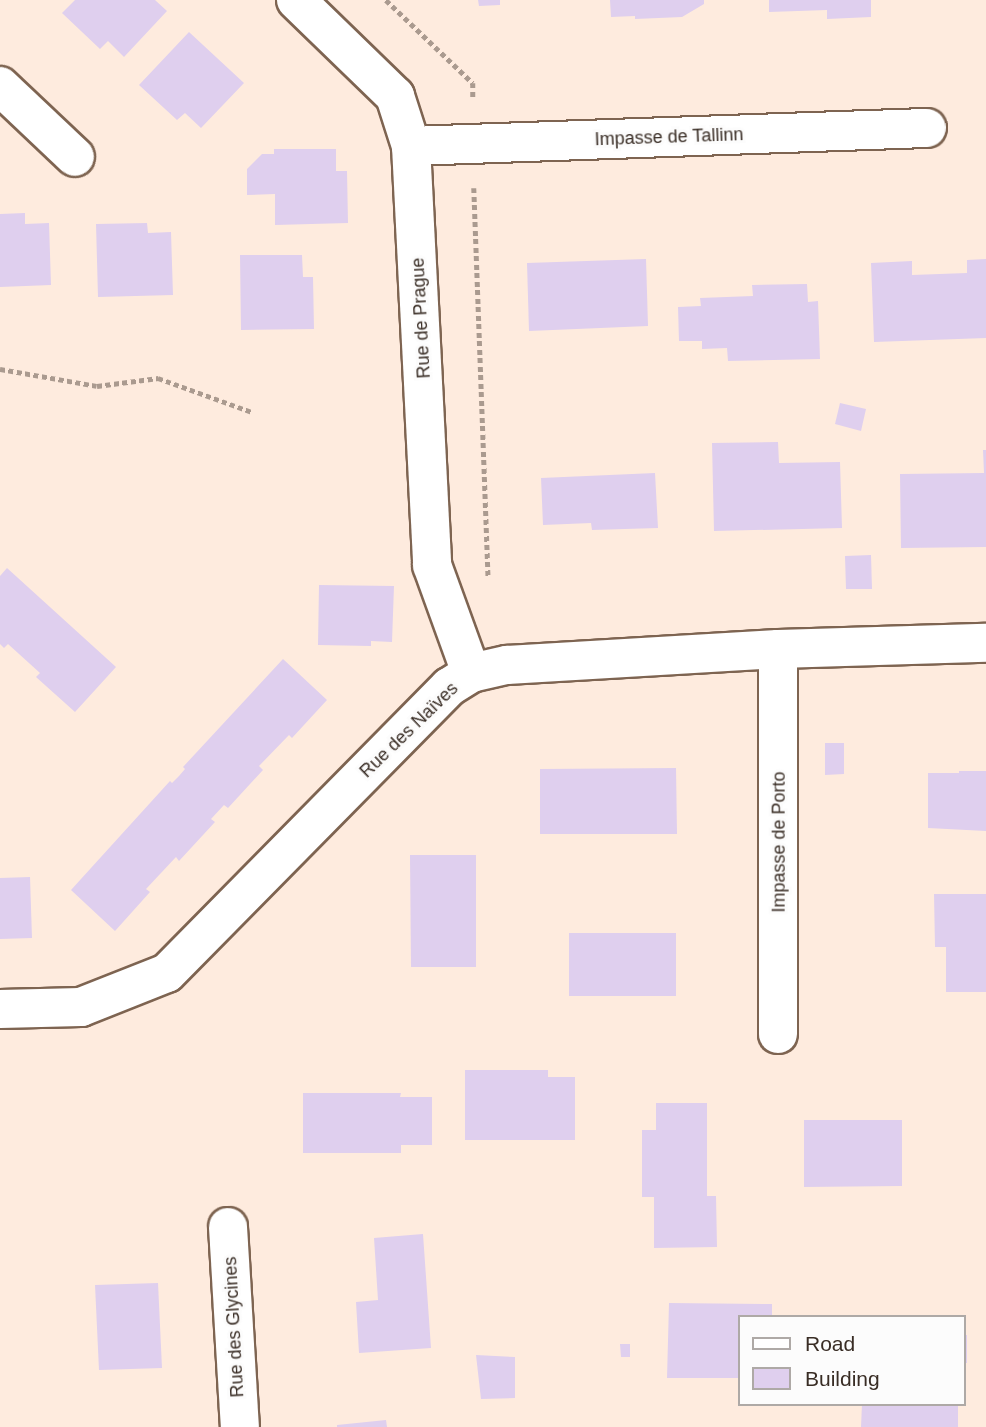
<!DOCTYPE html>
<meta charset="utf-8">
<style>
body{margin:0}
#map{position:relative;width:986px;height:1427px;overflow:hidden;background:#feebde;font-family:Helvetica,sans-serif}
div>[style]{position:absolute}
.building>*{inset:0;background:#dfcfee}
.path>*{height:4.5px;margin-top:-2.25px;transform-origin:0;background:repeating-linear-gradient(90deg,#aa9a8f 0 5px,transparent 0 8.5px)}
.roads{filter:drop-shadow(2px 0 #7e6451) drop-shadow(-2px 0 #7e6451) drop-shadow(0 2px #7e6451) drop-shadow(0 -2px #7e6451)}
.minor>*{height:38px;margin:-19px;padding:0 19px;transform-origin:19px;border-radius:19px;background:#fff}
span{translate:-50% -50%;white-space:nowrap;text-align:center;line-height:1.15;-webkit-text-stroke:6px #fcfcfc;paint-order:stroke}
.street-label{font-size:18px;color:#392d25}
.legend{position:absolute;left:738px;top:1315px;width:228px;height:91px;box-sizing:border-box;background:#fcfcfc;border:2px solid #aea9a6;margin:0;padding:9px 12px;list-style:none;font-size:21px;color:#392d25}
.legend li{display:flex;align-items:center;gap:14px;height:35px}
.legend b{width:35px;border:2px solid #aea9a6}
</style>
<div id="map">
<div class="building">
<div style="clip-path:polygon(75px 0,155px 0,167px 11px,124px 57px,108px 41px,100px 49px,62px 13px)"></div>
<div style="clip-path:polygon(478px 0,500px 0,500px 5px,479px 6px)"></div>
<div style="clip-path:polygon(610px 0,704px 0,704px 4px,682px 17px,635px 19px,635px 16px,611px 17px)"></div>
<div style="clip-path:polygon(769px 0,871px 0,871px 17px,827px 19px,827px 10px,769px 12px)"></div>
<div style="clip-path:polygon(189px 32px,244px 83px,201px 128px,185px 113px,177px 120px,139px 85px)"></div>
<div style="clip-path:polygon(274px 149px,336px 149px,336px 171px,347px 171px,348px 223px,275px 225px,275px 194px,247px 195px,247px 169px,262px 154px,274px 154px)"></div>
<div style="clip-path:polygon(25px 213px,25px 224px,49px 223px,51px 285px,0 287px,0 214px)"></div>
<div style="clip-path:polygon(147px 223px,148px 233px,171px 232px,173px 295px,98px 297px,96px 224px)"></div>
<div style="clip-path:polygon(240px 255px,302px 255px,303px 277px,313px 277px,314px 329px,241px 330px)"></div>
<div style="clip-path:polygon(646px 259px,648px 326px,529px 331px,527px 263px)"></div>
<div style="clip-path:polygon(986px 259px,986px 338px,874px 342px,871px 263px,912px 261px,912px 275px,967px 273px,967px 260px)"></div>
<div style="clip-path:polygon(807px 284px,808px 302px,818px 301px,820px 359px,728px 361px,727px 348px,702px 349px,702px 341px,679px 341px,678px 307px,701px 306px,700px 298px,753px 296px,752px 285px)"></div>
<div style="clip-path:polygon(840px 403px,866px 409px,861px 431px,835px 424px)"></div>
<div style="clip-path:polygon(778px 442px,779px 463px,840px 462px,842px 528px,714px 531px,712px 443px)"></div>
<div style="clip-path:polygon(983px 450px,986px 450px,986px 547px,901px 548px,900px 474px,984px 473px)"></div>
<div style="clip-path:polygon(655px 473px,658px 528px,592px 530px,591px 523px,543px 525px,541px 478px)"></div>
<div style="clip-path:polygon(871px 555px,872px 589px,846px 589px,845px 556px)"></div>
<div style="clip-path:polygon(7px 568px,116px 667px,75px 712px,36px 677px,40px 673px,8px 644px,4px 648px,0 644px,0 576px)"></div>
<div style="clip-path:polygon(319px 585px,394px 586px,392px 642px,371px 641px,371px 646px,318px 645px)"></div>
<div style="clip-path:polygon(283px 659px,327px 700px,292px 738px,289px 735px,259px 766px,263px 770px,228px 808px,224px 805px,211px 819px,215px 822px,179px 861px,176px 857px,146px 889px,150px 892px,115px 931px,71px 890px,170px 781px,172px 783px,179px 776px,185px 769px,183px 767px)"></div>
<div style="clip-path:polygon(825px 743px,844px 743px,844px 774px,825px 775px)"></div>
<div style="clip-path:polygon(676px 768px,677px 834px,540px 834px,540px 769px)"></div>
<div style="clip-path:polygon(959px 771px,986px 771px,986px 831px,928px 828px,928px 773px,959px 773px)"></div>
<div style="clip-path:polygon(410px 855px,476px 855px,476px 967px,411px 967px)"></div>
<div style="clip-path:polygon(30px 877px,32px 938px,0 939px,0 878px)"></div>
<div style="clip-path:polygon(934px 894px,986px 894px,986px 992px,946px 992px,946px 947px,935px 947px)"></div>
<div style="clip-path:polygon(569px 933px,676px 933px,676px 996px,569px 996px)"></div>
<div style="clip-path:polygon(465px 1070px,548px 1070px,548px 1077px,575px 1077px,575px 1140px,465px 1140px)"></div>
<div style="clip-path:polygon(303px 1093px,401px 1093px,400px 1097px,432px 1097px,432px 1145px,401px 1145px,401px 1153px,303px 1153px)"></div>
<div style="clip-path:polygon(656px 1103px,707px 1103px,707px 1196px,716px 1196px,717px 1247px,654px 1248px,654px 1197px,642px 1197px,642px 1130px,656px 1130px)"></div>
<div style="clip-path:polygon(804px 1120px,902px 1120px,902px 1186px,804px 1187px)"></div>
<div style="clip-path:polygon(423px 1234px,431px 1348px,359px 1353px,356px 1302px,378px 1300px,374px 1238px)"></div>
<div style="clip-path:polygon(158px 1283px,162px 1368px,99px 1370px,95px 1285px)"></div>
<div style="clip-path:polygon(669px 1303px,772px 1304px,772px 1317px,739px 1317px,739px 1378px,667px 1378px)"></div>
<div style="clip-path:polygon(963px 1335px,967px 1335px,967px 1363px,963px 1363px)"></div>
<div style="clip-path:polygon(620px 1344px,630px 1344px,630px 1357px,621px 1357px)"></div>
<div style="clip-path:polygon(476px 1355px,515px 1357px,515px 1398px,481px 1399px)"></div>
<div style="clip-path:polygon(862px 1404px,958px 1404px,958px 1427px,861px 1427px)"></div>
<div style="clip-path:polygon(386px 1420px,387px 1427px,337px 1427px,337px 1425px)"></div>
</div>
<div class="path">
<div style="left:386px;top:0;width:120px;rotate:43.7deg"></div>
<div style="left:473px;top:83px;width:14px;rotate:90deg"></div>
<div style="left:474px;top:188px;width:390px;rotate:87.9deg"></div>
<div style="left:0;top:369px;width:98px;rotate:9.9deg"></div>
<div style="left:97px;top:386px;width:62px;rotate:-7.5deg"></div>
<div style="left:158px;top:378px;width:100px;rotate:19.9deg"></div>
</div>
<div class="roads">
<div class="minor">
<div style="left:296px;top:0;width:138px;rotate:44.1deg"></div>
<div style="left:395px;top:96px;width:52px;rotate:72.3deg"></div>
<div style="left:411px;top:146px;width:420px;rotate:87.1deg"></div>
<div style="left:432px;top:565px;width:115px;rotate:70.1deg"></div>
<div style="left:0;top:86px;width:103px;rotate:43.4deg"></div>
<div style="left:411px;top:146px;width:516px;rotate:-2deg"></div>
<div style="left:0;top:1009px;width:81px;rotate:-1.4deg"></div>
<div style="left:81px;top:1007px;width:92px;rotate:-21.6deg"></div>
<div style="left:167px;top:973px;width:402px;rotate:-45.4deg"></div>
<div style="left:449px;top:687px;width:26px;rotate:-32deg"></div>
<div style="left:471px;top:673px;width:37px;rotate:-13deg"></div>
<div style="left:507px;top:665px;width:271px;rotate:-3.4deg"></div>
<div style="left:778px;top:649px;width:208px;rotate:-1.7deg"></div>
<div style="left:778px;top:1034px;width:385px;rotate:-90deg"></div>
<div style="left:228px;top:1227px;width:200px;rotate:86.6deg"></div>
</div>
</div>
<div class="street-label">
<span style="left:669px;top:137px;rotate:-2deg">Impasse de Tallinn</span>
<span style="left:421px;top:318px;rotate:-93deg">Rue de Prague</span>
<span style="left:409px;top:730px;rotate:-44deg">Rue des Naïves</span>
<span style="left:779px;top:842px;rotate:-90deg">Impasse de Porto</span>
<span style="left:234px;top:1327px;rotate:-93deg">Rue des Glycines</span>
</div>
<ul class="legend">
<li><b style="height:9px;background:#fff"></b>Road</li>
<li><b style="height:19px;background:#dfcfee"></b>Building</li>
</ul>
</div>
